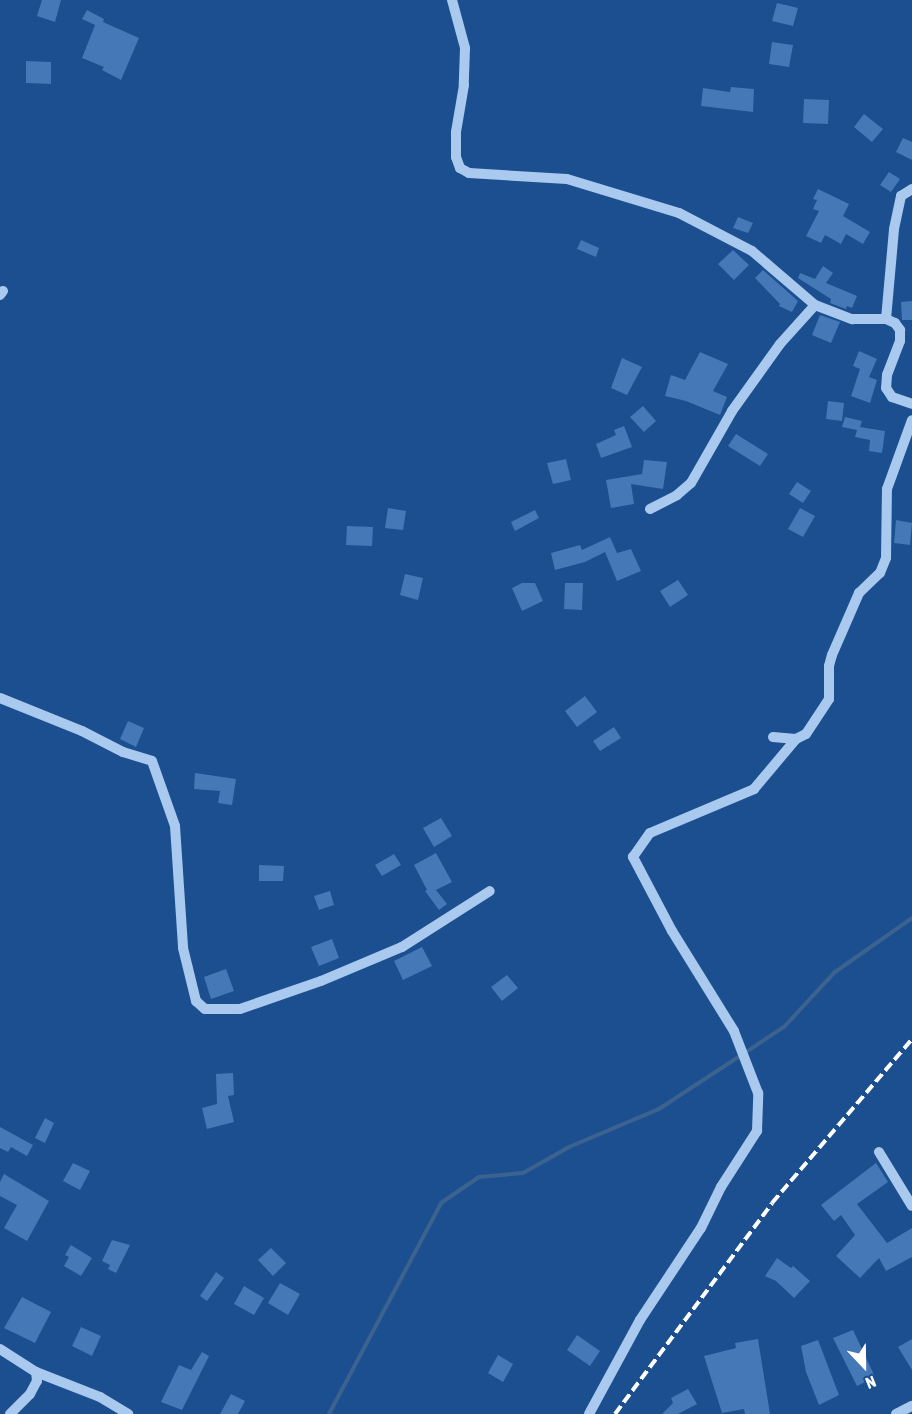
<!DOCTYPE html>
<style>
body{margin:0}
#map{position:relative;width:912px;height:1414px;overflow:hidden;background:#1b4f8f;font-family:"Asap Condensed",sans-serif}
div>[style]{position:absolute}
.stream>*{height:4px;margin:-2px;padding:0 2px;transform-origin:2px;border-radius:2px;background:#3c6290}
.building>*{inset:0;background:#4478b7}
.minor>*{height:10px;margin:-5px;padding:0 5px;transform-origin:5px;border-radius:5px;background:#a9c9ee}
.rail>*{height:4px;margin-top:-2px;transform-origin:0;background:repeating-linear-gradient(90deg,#fff 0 10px,transparent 0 14.5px)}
span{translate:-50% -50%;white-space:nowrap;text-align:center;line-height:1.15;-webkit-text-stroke:5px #1b4f8f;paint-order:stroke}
.north{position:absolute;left:834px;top:1336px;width:60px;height:60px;-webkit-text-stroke:4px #1b4f8f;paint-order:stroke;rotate:158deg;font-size:16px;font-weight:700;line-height:24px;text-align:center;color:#fff}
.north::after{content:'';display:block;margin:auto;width:21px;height:27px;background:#fff;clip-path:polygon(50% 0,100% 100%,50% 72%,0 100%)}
</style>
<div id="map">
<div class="stream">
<div style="left:329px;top:1414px;width:239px;rotate:-62deg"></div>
<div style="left:441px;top:1203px;width:46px;rotate:-34.4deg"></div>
<div style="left:479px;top:1177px;width:44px;rotate:-5.2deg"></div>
<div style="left:523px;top:1173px;width:53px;rotate:-29.5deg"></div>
<div style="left:569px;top:1147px;width:98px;rotate:-22.9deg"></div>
<div style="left:659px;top:1109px;width:149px;rotate:-33.3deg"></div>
<div style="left:784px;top:1027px;width:75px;rotate:-47.2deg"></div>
<div style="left:835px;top:972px;width:94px;rotate:-35deg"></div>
</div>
<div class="building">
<div style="clip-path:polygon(42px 0,61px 0,55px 22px,37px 16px)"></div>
<div style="clip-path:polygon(777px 3px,798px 8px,793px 26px,772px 21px)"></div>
<div style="clip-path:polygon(87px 10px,104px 19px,103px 22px,139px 38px,121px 80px,102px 70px,104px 67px,82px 58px,95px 25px,82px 19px)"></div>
<div style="clip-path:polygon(772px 42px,793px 45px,789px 67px,769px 64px)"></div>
<div style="clip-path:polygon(26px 61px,51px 62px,51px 84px,26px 83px)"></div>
<div style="clip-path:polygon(731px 87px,754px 89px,753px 112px,701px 106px,703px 88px,730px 92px)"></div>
<div style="clip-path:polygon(804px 99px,829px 100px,828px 124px,803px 123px)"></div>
<div style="clip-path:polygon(864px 114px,883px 129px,872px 142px,854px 127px)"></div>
<div style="clip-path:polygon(903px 138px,912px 142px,912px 160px,896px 152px)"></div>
<div style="clip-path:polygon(889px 172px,900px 179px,891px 192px,880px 185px)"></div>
<div style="clip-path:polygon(818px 189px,849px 204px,843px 216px,870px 232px,863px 244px,846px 234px,841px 244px,825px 235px,821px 243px,806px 236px,819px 211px,813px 209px,817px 200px,813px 199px)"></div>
<div style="clip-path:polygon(738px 217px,753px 223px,748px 233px,733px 228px)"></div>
<div style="clip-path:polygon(581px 240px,599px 248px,596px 257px,577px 249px)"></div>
<div style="clip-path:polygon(733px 250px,749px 265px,734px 280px,718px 264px)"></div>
<div style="clip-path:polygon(823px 266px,833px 273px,826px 283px,857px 296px,852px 308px,847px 306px,846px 309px,830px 303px,831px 299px,798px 278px,800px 273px,815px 279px)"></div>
<div style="clip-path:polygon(763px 270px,798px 301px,792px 312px,779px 306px,780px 304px,755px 278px)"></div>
<div style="clip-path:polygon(912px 301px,912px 320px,902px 320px,901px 302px)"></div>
<div style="clip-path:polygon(820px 315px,840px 322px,831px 343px,812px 335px)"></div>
<div style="clip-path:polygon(859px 351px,877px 359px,869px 377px,877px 380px,870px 403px,851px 396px,860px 369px,853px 366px)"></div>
<div style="clip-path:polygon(700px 352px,728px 364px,713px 391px,727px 397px,720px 415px,686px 401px,665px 396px,671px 375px,685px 380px)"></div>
<div style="clip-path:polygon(622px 358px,642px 367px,627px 395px,611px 388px)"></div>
<div style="clip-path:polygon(828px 401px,844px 403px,842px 421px,826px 419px)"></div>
<div style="clip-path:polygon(643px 406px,656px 421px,644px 432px,630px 417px)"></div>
<div style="clip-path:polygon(845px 417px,862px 421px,860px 427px,885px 431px,882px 453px,869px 451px,870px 440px,855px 437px,857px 430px,842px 427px)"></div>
<div style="clip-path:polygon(624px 426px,632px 447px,601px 458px,596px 444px,616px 435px,614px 430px)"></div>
<div style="clip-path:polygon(736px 434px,768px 454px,760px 466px,728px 446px)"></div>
<div style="clip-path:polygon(566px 459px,571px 480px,553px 484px,547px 463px)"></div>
<div style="clip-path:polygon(644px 460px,667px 462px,663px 489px,631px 484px,634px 504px,611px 508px,606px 480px,642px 474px)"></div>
<div style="clip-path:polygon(797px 482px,811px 491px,803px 503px,789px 494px)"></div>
<div style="clip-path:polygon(388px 508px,406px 511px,403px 530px,385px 528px)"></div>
<div style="clip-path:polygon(800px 508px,815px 516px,803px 537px,788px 529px)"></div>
<div style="clip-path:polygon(535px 510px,539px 518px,515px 531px,511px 522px)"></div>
<div style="clip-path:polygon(896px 520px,912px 523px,910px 545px,894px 543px)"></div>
<div style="clip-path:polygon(347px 526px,373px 527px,372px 546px,346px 545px)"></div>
<div style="clip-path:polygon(610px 537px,617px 553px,631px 549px,641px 571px,617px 581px,605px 552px,585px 562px,555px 570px,551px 553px,580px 545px,582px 550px)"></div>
<div style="clip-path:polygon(405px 574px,423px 578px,418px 600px,400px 595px)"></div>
<div style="clip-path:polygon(678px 580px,688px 595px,670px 607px,660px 591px)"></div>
<div style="clip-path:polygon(522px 583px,535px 583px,543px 601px,522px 611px,512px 588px)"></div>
<div style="clip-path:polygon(565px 583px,583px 583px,582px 610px,564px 609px)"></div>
<div style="clip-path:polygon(585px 696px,597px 712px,577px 727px,565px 711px)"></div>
<div style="clip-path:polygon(128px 721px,144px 728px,136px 747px,120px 739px)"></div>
<div style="clip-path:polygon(614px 727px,621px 738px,600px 751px,593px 741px)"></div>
<div style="clip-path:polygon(195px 773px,236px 779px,232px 805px,218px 803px,220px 791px,194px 789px)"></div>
<div style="clip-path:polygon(441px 818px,452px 836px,434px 847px,423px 828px)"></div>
<div style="clip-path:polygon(436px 853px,452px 882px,436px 890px,447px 904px,439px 910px,425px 891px,427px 890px,414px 865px)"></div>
<div style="clip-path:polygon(394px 854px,401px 865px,382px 876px,375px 865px)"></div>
<div style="clip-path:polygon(259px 865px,284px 866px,283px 881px,259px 881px)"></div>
<div style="clip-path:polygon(330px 891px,334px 905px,319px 910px,314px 896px)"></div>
<div style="clip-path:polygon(332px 939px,339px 958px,319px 966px,311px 947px)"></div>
<div style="clip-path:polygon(422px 947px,432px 966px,403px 980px,394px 961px)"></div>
<div style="clip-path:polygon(226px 969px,234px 991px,211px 999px,204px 977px)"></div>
<div style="clip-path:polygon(507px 975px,518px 988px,502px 1001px,491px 987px)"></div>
<div style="clip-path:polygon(233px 1073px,234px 1095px,228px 1096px,234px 1122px,207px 1129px,202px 1108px,217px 1104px,216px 1074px)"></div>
<div style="clip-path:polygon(45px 1118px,54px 1123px,45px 1143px,35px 1138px)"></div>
<div style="clip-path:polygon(0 1127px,33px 1145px,27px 1156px,11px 1147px,8px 1152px,0 1148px)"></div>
<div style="clip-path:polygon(73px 1163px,90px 1171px,80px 1190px,63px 1181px)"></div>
<div style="clip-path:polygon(876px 1163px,888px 1182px,857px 1204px,887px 1243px,912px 1228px,912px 1257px,886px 1271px,879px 1258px,860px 1278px,836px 1256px,855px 1235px,841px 1215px,834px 1221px,821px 1205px)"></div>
<div style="clip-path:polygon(4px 1174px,49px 1201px,27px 1241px,4px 1228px,17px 1205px,0 1196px,0 1182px)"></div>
<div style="clip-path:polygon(112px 1240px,130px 1245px,116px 1273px,108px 1269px,110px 1265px,102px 1261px)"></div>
<div style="clip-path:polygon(71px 1245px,92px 1258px,81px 1276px,64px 1266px,69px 1257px,65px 1255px)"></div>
<div style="clip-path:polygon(271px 1248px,286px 1263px,273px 1276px,258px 1260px)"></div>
<div style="clip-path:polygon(777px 1258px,791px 1268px,793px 1266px,810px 1281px,794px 1298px,776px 1281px,765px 1276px)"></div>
<div style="clip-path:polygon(216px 1272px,224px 1278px,207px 1301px,200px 1296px)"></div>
<div style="clip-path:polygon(280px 1283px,300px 1294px,288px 1315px,268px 1303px)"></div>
<div style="clip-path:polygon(244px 1286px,264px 1298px,254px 1315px,234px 1304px)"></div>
<div style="clip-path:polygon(22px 1297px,51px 1312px,35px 1343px,4px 1328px)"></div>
<div style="clip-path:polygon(81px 1327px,101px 1336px,92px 1356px,72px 1346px)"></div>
<div style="clip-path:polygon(853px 1330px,875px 1377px,857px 1386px,833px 1338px)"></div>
<div style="clip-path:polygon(577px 1335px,600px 1351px,590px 1366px,567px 1350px)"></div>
<div style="clip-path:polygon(758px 1339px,770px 1414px,745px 1414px,744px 1409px,722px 1413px,704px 1356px,736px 1348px,735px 1343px)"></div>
<div style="clip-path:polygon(912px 1339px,912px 1370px,898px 1347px)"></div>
<div style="clip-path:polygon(818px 1340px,839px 1395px,819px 1405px,806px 1372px,801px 1346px)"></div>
<div style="clip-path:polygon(202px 1352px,209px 1356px,182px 1410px,161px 1402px,179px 1365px,191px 1370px)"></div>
<div style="clip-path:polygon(498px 1355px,513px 1364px,503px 1382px,488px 1373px)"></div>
<div style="clip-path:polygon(688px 1389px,697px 1404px,678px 1414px,662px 1414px,673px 1403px,671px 1398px)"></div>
<div style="clip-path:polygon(231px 1394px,245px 1401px,238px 1414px,220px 1414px)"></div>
</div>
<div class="minor">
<div style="left:452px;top:0;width:50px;rotate:74.8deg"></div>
<div style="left:465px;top:48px;width:37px;rotate:92deg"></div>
<div style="left:464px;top:85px;width:48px;rotate:99.7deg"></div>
<div style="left:456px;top:132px;width:25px;rotate:90deg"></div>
<div style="left:456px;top:157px;width:12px;rotate:70deg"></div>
<div style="left:460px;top:168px;width:10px;rotate:29deg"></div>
<div style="left:469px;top:173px;width:98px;rotate:3.5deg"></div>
<div style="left:567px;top:179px;width:117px;rotate:16.9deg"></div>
<div style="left:679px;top:213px;width:82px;rotate:27.5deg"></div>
<div style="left:752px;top:251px;width:83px;rotate:40.6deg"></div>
<div style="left:815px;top:305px;width:40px;rotate:21deg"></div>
<div style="left:852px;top:319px;width:34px"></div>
<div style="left:886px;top:319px;width:10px;rotate:24deg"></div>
<div style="left:895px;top:323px;width:9px;rotate:54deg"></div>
<div style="left:900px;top:330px;width:11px;rotate:90deg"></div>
<div style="left:900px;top:341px;width:36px;rotate:111deg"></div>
<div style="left:887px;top:375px;width:13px;rotate:94deg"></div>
<div style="left:886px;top:388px;width:11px;rotate:56deg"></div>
<div style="left:892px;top:397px;width:21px;rotate:19deg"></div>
<div style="left:0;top:295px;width:5px;rotate:-53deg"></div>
<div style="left:886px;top:319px;width:90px;rotate:-84.9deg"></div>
<div style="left:894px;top:229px;width:34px;rotate:-78deg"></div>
<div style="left:901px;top:196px;width:13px;rotate:-32deg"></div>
<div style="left:650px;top:509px;width:30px;rotate:-27deg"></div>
<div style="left:677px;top:495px;width:18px;rotate:-41deg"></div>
<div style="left:691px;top:483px;width:83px;rotate:-60.3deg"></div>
<div style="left:732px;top:411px;width:82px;rotate:-54.4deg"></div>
<div style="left:780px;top:344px;width:52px;rotate:-48.1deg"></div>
<div style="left:0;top:698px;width:88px;rotate:21.9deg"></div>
<div style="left:82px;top:731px;width:46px;rotate:27.1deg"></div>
<div style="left:123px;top:752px;width:30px;rotate:17deg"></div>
<div style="left:152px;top:761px;width:69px;rotate:70.5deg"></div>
<div style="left:175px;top:826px;width:122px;rotate:86.2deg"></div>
<div style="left:183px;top:948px;width:55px;rotate:76.2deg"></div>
<div style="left:196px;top:1001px;width:12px;rotate:42deg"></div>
<div style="left:205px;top:1009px;width:35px"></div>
<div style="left:240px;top:1009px;width:86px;rotate:-19.1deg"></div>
<div style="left:321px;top:981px;width:88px;rotate:-22.8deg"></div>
<div style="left:402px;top:947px;width:104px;rotate:-32.5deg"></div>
<div style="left:773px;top:737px;width:23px;rotate:5deg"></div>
<div style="left:796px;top:739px;width:11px;rotate:-27deg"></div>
<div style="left:806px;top:734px;width:42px;rotate:-56.7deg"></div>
<div style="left:829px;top:699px;width:33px;rotate:-90deg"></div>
<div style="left:829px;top:666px;width:11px;rotate:-75deg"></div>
<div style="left:832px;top:655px;width:68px;rotate:-66.5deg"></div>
<div style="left:859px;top:593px;width:29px;rotate:-44deg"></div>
<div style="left:880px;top:573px;width:16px;rotate:-68deg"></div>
<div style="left:886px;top:558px;width:69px;rotate:-89.2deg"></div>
<div style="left:887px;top:489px;width:73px;rotate:-70.1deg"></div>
<div style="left:879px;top:1152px;width:63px;rotate:58.6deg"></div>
<div style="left:0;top:1349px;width:43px;rotate:32.6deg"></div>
<div style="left:36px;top:1372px;width:69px;rotate:21.3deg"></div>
<div style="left:100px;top:1397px;width:33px;rotate:31deg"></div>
<div style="left:10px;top:1414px;width:28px;rotate:-45deg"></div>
<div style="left:30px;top:1394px;width:15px;rotate:-62deg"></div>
<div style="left:37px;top:1381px;width:9px;rotate:-96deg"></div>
<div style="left:589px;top:1414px;width:107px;rotate:-61.5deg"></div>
<div style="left:640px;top:1320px;width:110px;rotate:-56.5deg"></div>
<div style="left:701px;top:1228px;width:46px;rotate:-64deg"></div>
<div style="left:721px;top:1187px;width:67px;rotate:-57.3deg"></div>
<div style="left:757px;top:1131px;width:38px;rotate:-88deg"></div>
<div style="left:758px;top:1093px;width:66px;rotate:-111.2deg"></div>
<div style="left:734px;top:1031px;width:118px;rotate:-121.8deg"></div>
<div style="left:672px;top:931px;width:84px;rotate:-117.8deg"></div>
<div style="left:633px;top:857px;width:29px;rotate:-55deg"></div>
<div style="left:650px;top:833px;width:113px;rotate:-22.9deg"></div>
<div style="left:754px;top:789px;width:65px;rotate:-50deg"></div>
<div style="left:896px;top:1414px;width:18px;rotate:-27deg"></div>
</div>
<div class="rail">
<div style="left:615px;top:1414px;width:263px;rotate:-53.3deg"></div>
<div style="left:772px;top:1203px;width:216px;rotate:-49.5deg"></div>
</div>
<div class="north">N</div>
</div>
